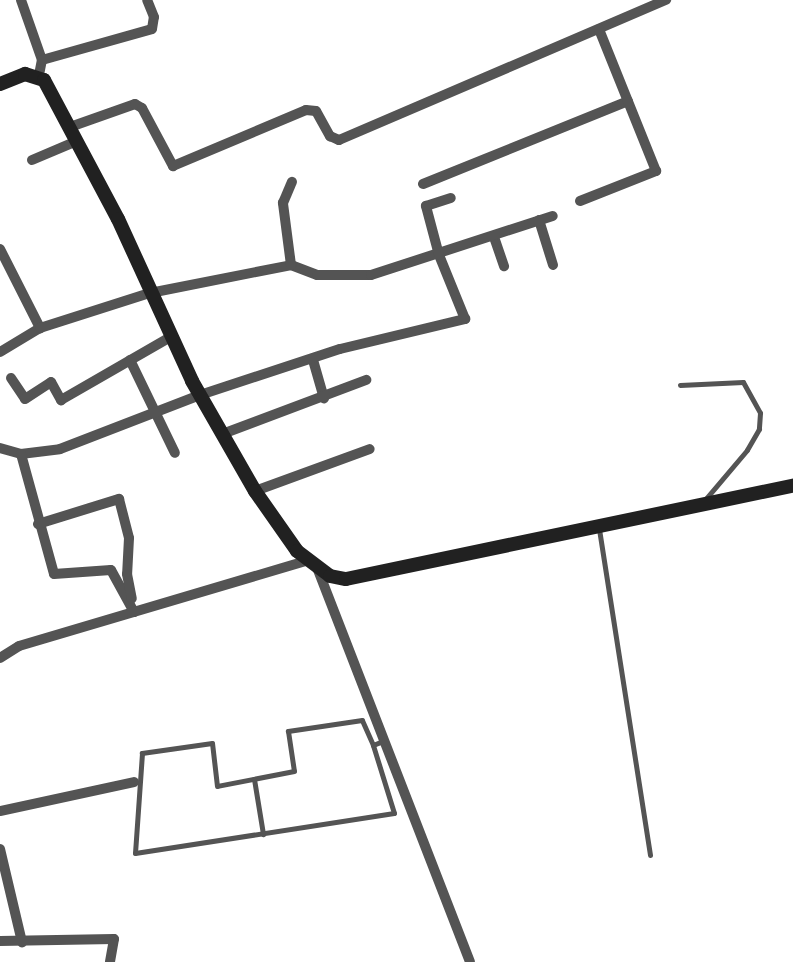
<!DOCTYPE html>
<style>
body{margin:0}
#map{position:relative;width:793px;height:962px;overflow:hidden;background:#fff;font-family:"Sofia Sans Condensed",sans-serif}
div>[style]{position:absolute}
.service>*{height:5px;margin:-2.5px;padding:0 2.5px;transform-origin:2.5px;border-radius:2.5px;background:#545454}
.minor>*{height:10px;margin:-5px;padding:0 5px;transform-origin:5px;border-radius:5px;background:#545454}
.secondary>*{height:14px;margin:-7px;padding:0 7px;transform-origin:7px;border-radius:7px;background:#212121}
span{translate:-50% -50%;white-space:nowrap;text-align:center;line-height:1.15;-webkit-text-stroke:5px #fff;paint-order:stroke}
</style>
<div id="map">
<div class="service">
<div style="left:680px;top:385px;width:63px;rotate:-2.7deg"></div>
<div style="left:743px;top:382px;width:35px;rotate:61deg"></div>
<div style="left:760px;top:413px;width:16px;rotate:94deg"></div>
<div style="left:759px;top:429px;width:24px;rotate:120deg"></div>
<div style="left:747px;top:450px;width:68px;rotate:130.2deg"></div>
<div style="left:599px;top:529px;width:330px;rotate:81.1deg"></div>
<div style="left:373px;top:745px;width:27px;rotate:-114deg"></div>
<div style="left:362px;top:720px;width:75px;rotate:171.5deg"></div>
<div style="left:288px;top:731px;width:40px;rotate:81.5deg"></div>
<div style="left:294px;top:771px;width:78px;rotate:169deg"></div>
<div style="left:217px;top:786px;width:43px;rotate:-96.6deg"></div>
<div style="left:212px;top:743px;width:71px;rotate:171.9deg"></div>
<div style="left:142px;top:753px;width:100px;rotate:94deg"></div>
<div style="left:135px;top:853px;width:262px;rotate:-8.8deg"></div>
<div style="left:394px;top:813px;width:71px;rotate:-107.2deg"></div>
<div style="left:373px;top:745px;width:11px;rotate:-22deg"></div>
<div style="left:254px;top:779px;width:56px;rotate:80.7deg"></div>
</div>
<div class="minor">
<div style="left:21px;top:0;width:64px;rotate:70.7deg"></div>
<div style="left:39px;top:75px;width:15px;rotate:-79deg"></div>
<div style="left:42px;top:60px;width:114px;rotate:-15.7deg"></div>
<div style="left:152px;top:29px;width:12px;rotate:-81deg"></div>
<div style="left:154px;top:17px;width:18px;rotate:-112deg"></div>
<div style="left:70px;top:127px;width:69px;rotate:-19.5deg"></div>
<div style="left:135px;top:104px;width:8px;rotate:30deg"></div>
<div style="left:142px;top:108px;width:66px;rotate:61.9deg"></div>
<div style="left:173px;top:166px;width:144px;rotate:-22.8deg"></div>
<div style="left:306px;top:110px;width:10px;rotate:6deg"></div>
<div style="left:316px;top:111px;width:29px;rotate:61deg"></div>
<div style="left:330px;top:136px;width:10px;rotate:24deg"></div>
<div style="left:339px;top:140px;width:356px;rotate:-23.2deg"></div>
<div style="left:32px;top:160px;width:49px;rotate:-22.9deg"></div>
<div style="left:423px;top:184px;width:221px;rotate:-22deg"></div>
<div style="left:580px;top:201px;width:82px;rotate:-21.5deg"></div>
<div style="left:656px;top:171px;width:153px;rotate:-111.9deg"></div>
<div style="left:539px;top:220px;width:47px;rotate:72.7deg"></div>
<div style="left:494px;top:237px;width:31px;rotate:71deg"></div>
<div style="left:0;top:249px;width:89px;rotate:63.1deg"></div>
<div style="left:291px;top:265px;width:28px;rotate:21deg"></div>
<div style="left:317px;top:275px;width:54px"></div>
<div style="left:371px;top:275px;width:191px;rotate:-18deg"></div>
<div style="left:0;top:352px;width:47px;rotate:-31deg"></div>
<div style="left:40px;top:328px;width:115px;rotate:-17.7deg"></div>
<div style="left:150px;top:293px;width:144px;rotate:-11.2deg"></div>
<div style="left:291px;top:265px;width:63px;rotate:-97.4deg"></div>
<div style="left:283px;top:203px;width:23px;rotate:-67deg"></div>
<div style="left:130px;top:360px;width:103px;rotate:64.2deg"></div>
<div style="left:313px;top:360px;width:40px;rotate:74deg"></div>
<div style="left:11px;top:378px;width:25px;rotate:56deg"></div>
<div style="left:25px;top:399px;width:31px;rotate:-33deg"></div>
<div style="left:51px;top:382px;width:21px;rotate:61deg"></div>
<div style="left:61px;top:400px;width:125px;rotate:-29.9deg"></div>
<div style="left:225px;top:433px;width:151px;rotate:-20.6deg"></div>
<div style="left:0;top:448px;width:22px;rotate:16deg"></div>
<div style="left:21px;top:454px;width:39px;rotate:-7deg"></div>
<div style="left:60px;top:449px;width:150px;rotate:-21.1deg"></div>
<div style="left:200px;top:395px;width:147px;rotate:-18.2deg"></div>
<div style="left:340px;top:349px;width:129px;rotate:-13.5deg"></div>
<div style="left:465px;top:319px;width:69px;rotate:-112.1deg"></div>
<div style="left:439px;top:255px;width:51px;rotate:-104.9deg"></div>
<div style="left:426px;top:206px;width:26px;rotate:-18deg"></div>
<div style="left:21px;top:454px;width:124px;rotate:74.6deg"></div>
<div style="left:54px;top:574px;width:57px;rotate:-4deg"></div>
<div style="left:111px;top:570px;width:48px;rotate:61.3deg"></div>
<div style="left:255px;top:491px;width:122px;rotate:-20.1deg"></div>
<div style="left:38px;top:524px;width:85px;rotate:-17.2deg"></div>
<div style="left:119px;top:499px;width:40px;rotate:75.6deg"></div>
<div style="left:129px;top:538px;width:36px;rotate:93deg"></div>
<div style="left:127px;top:574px;width:25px;rotate:79deg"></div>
<div style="left:318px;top:570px;width:420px;rotate:68.8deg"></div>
<div style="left:0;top:658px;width:22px;rotate:-32deg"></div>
<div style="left:19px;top:646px;width:299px;rotate:-16.5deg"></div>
<div style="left:0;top:811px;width:137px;rotate:-12.2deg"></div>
<div style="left:0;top:849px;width:96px;rotate:76.7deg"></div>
<div style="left:0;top:941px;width:114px;rotate:-1deg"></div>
<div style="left:114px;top:939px;width:23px;rotate:100deg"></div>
</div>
<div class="secondary">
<div style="left:0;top:84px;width:27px;rotate:-22deg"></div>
<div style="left:25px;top:74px;width:20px;rotate:18deg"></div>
<div style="left:44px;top:80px;width:157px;rotate:62deg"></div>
<div style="left:118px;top:219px;width:178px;rotate:65.4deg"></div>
<div style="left:192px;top:381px;width:127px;rotate:60.2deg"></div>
<div style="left:255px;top:491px;width:73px;rotate:55deg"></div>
<div style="left:297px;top:551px;width:41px;rotate:37.1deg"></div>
<div style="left:330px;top:576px;width:16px;rotate:11deg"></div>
<div style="left:346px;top:579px;width:457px;rotate:-11.8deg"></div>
</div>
</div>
